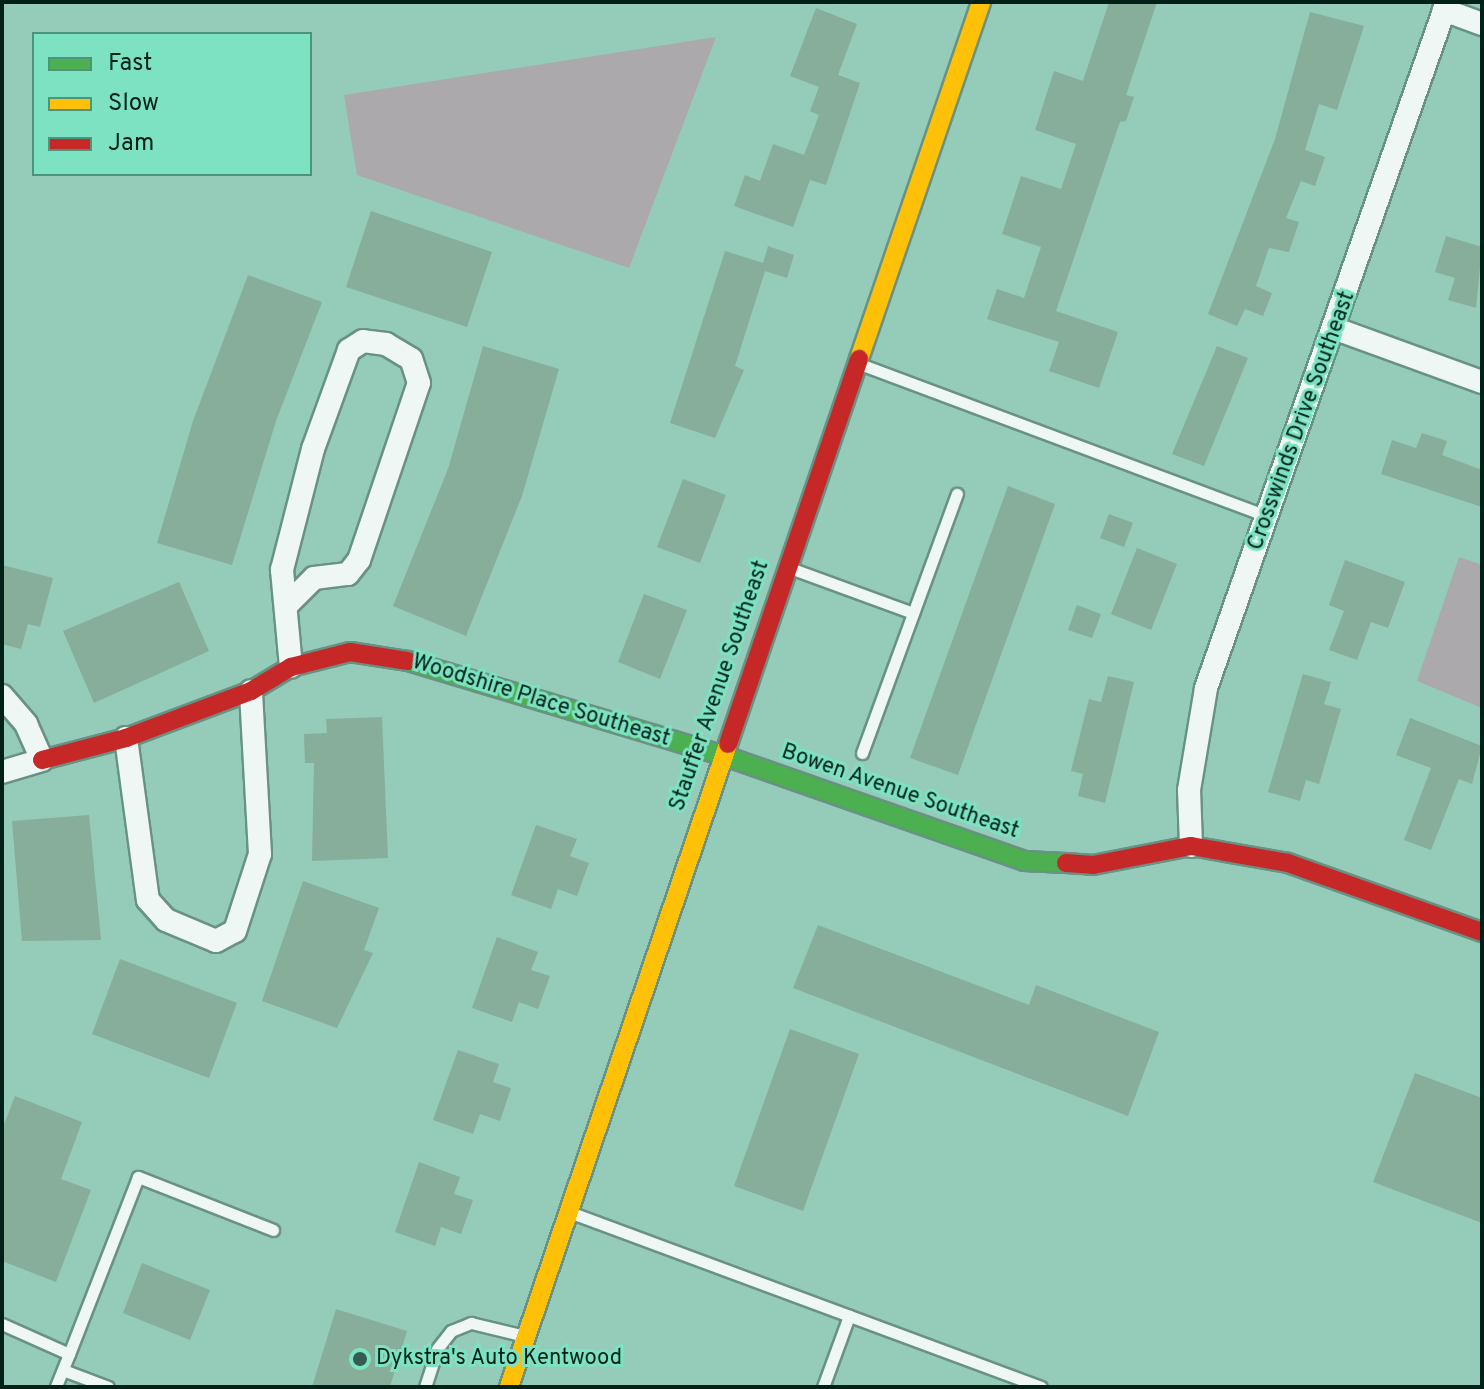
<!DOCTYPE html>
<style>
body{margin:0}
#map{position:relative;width:1484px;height:1389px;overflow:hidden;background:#94cbb9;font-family:Overpass,sans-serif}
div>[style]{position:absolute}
.green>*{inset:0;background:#aba9ac}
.building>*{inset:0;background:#87ae9b}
.roads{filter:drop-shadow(2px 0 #699184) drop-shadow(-2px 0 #699184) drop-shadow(0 2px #699184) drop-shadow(0 -2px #699184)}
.lane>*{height:11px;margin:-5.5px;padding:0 5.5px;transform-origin:5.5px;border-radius:5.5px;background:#eff7f4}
.street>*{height:22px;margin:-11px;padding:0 11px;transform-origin:11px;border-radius:11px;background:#eff7f4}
.fast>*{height:18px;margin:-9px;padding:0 9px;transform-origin:9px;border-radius:9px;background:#4caf50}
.slow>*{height:18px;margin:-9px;padding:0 9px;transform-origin:9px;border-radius:9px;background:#ffc107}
.jam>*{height:18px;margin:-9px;padding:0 9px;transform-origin:9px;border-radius:9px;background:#c62828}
.dots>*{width:22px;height:22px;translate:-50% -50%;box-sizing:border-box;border:4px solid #7de2c1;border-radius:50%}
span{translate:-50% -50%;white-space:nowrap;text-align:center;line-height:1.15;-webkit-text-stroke:6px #7de2c1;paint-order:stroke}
.street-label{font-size:22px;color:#012118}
.poi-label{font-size:22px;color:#012118}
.left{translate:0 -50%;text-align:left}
.frame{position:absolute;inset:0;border:4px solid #012118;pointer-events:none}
.legend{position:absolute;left:32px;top:32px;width:280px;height:144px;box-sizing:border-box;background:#7de2c1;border:2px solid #4b957d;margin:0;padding:10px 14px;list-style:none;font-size:24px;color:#012118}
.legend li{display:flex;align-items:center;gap:16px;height:40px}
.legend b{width:40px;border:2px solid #4b957d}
</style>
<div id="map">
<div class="green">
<div style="clip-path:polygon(716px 37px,629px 268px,357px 175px,344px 95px)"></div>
<div style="clip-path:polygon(1459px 557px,1482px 565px,1482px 708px,1417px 681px)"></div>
</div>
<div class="building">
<div style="clip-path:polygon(1109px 2px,1157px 2px,1126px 95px,1134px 97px,1126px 121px,1120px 122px,1056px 311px,1118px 332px,1099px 388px,1049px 371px,1059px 342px,987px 319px,997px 289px,1024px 298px,1041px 247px,1002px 234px,1021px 176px,1061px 189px,1076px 144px,1035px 130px,1054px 71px,1083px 81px)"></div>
<div style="clip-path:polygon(816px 8px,857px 24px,838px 75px,860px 83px,826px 185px,810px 180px,793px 227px,734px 206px,745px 175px,760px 181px,773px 144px,804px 155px,819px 115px,810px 111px,819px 87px,790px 76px)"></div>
<div style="clip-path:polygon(1310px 12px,1364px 26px,1337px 110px,1319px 104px,1305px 150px,1325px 157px,1315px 186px,1301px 181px,1286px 218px,1299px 222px,1289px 252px,1269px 248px,1256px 286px,1272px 293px,1263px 316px,1245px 309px,1237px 326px,1208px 314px,1275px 139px)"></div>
<div style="clip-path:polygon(371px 211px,492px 252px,467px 327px,346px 287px)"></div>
<div style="clip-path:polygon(1446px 236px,1482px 247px,1476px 308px,1448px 300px,1455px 278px,1435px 272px)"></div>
<div style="clip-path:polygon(768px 246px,794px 255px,787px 278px,765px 271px,735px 366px,744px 370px,715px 438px,670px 423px,725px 251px,763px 263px)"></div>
<div style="clip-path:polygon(248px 275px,322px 302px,276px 421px,232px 565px,157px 543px,193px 421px)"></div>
<div style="clip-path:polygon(483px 346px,559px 369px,522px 496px,466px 636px,393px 606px,448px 469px)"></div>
<div style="clip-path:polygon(1217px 346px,1248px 358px,1204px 466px,1172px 454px)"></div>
<div style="clip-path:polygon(1422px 433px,1447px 441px,1442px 455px,1482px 470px,1482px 507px,1381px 474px,1392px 440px,1416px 448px)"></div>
<div style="clip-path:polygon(683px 479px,726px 495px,700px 563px,657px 547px)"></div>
<div style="clip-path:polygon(1008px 486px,1055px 504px,958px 775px,910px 758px)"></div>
<div style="clip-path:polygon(1109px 514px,1133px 523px,1124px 547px,1100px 538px)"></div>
<div style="clip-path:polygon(1137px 548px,1177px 564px,1151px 630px,1111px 614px)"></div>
<div style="clip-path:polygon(1345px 560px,1405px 582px,1388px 628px,1371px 622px,1357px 660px,1329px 650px,1344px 611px,1329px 605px)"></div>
<div style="clip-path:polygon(2px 565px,53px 578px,40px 627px,28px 624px,21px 649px,2px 644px)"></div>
<div style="clip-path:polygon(179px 582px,209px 651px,94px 703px,63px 631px)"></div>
<div style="clip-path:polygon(644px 594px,687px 610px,660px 679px,618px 662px)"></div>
<div style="clip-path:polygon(1077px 605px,1101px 614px,1092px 638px,1068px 630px)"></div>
<div style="clip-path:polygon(1303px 674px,1331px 682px,1324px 704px,1341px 709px,1319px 784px,1306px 780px,1300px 801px,1268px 792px)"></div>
<div style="clip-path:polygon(1108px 676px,1134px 682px,1105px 803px,1078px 796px,1083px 774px,1071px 771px,1089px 699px,1101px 702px)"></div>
<div style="clip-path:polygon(382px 717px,388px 858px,312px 861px,314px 763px,305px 763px,304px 734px,327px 733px,326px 719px)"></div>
<div style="clip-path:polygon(1410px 718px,1482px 746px,1472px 784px,1459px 779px,1431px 850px,1404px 840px,1431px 768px,1396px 755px)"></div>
<div style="clip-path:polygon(89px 815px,101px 940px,22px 941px,12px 821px)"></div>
<div style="clip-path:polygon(536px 825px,577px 839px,570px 856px,589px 863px,577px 896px,558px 889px,551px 909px,511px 895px)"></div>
<div style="clip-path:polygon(303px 881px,379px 908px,364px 950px,373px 953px,337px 1028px,262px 1001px)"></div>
<div style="clip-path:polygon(818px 925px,1029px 1005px,1036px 985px,1159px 1032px,1128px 1116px,793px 988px)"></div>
<div style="clip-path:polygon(497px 937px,538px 952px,531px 970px,550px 976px,538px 1009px,519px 1002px,512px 1022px,472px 1008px)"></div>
<div style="clip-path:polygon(120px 959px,237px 1003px,209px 1078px,92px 1034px)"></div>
<div style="clip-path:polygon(790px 1029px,859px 1054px,803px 1211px,734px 1186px)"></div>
<div style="clip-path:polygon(458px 1050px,499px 1064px,493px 1082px,511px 1088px,500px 1121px,480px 1114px,473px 1134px,433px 1120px)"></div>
<div style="clip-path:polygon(1415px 1073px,1482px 1098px,1482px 1223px,1373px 1182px)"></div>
<div style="clip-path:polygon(15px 1096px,82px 1122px,61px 1179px,91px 1190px,56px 1282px,2px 1261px,2px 1130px)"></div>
<div style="clip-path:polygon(419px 1162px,460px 1177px,454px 1194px,473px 1200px,461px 1234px,441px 1227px,435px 1246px,395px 1232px)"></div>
<div style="clip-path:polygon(142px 1263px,210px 1290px,190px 1340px,123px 1313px)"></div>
<div style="clip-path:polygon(336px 1309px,407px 1331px,390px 1387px,312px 1387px)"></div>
</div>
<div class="roads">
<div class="lane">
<div style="left:860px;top:364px;width:434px;rotate:20.5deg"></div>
<div style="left:790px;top:568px;width:131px;rotate:20.1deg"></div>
<div style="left:862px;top:753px;width:276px;rotate:-69.9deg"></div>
<div style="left:572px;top:1213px;width:500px;rotate:20.35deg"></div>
<div style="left:2px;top:1324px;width:73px;rotate:24.1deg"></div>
<div style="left:69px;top:1354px;width:35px;rotate:112deg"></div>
<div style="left:69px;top:1354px;width:190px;rotate:-68.7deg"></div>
<div style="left:138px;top:1177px;width:145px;rotate:21.4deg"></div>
<div style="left:63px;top:1370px;width:48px;rotate:20.7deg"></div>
<div style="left:425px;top:1387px;width:40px;rotate:-72deg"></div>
<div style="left:437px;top:1349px;width:23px;rotate:-52deg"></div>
<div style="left:451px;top:1331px;width:22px;rotate:-22deg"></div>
<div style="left:471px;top:1323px;width:56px;rotate:13.5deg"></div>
<div style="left:823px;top:1387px;width:76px;rotate:-69.9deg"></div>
</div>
<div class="street">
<div style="left:1444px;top:10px;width:40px;rotate:20.2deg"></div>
<div style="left:1336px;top:329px;width:155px;rotate:20deg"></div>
<div style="left:290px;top:602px;width:34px;rotate:-45deg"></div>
<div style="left:314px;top:578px;width:34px;rotate:-7deg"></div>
<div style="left:348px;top:574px;width:18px;rotate:-52deg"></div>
<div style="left:359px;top:560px;width:187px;rotate:-71.3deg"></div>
<div style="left:419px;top:383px;width:25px;rotate:-108deg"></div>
<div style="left:411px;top:359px;width:29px;rotate:-149deg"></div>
<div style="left:386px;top:344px;width:23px;rotate:-173deg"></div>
<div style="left:363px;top:341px;width:17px;rotate:147deg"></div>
<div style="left:349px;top:350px;width:105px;rotate:110deg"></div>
<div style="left:313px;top:449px;width:125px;rotate:104.4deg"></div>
<div style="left:282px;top:570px;width:97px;rotate:84.7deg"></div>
<div style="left:2px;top:696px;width:37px;rotate:49deg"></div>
<div style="left:26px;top:724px;width:39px;rotate:66deg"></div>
<div style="left:42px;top:760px;width:42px;rotate:163.3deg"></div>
<div style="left:126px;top:738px;width:163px;rotate:82.3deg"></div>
<div style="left:148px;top:900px;width:27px;rotate:48deg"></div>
<div style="left:166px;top:920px;width:54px;rotate:22.8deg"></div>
<div style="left:216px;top:941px;width:21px;rotate:-28deg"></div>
<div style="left:235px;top:931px;width:81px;rotate:-72deg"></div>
<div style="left:260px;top:854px;width:163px;rotate:-93.2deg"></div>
<div style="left:1191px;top:846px;width:56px;rotate:-92deg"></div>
<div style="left:1189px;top:790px;width:103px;rotate:-80.5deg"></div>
<div style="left:1206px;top:688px;width:727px;rotate:-70.64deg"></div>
</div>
<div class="fast">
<div style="left:408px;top:661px;width:328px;rotate:16.7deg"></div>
<div style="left:722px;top:755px;width:320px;rotate:19.3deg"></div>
<div style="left:1024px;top:861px;width:42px;rotate:2.7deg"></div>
</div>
<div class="slow">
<div style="left:859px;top:359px;width:377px;rotate:-71.1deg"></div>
<div style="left:509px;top:1387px;width:679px;rotate:-71.19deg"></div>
</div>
<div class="jam">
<div style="left:728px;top:744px;width:407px;rotate:-71.2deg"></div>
<div style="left:42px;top:760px;width:87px;rotate:-14.7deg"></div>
<div style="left:126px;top:738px;width:134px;rotate:-20.6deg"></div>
<div style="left:251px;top:691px;width:47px;rotate:-31deg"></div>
<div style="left:291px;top:667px;width:61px;rotate:-14.3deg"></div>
<div style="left:350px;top:652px;width:59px;rotate:8.8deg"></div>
<div style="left:1066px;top:863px;width:27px;rotate:4deg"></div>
<div style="left:1093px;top:865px;width:100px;rotate:-11deg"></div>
<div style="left:1191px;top:846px;width:98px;rotate:9.9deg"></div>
<div style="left:1288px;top:863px;width:206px;rotate:19.6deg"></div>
</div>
</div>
<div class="dots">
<div style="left:360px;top:1359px;background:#345c50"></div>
</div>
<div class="street-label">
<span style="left:1302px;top:421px;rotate:-70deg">Crosswinds Drive Southeast</span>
<span style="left:720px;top:686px;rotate:-71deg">Stauffer Avenue Southeast</span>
<span style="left:541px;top:701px;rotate:17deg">Woodshire Place Southeast</span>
<span style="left:900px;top:792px;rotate:19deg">Bowen Avenue Southeast</span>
</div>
<div class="poi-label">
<span class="left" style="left:376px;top:1359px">Dykstra's Auto Kentwood</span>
</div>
<div class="frame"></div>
<ul class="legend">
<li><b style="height:10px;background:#4caf50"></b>Fast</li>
<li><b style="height:10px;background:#ffc107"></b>Slow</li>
<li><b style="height:10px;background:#c62828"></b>Jam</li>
</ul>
</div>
